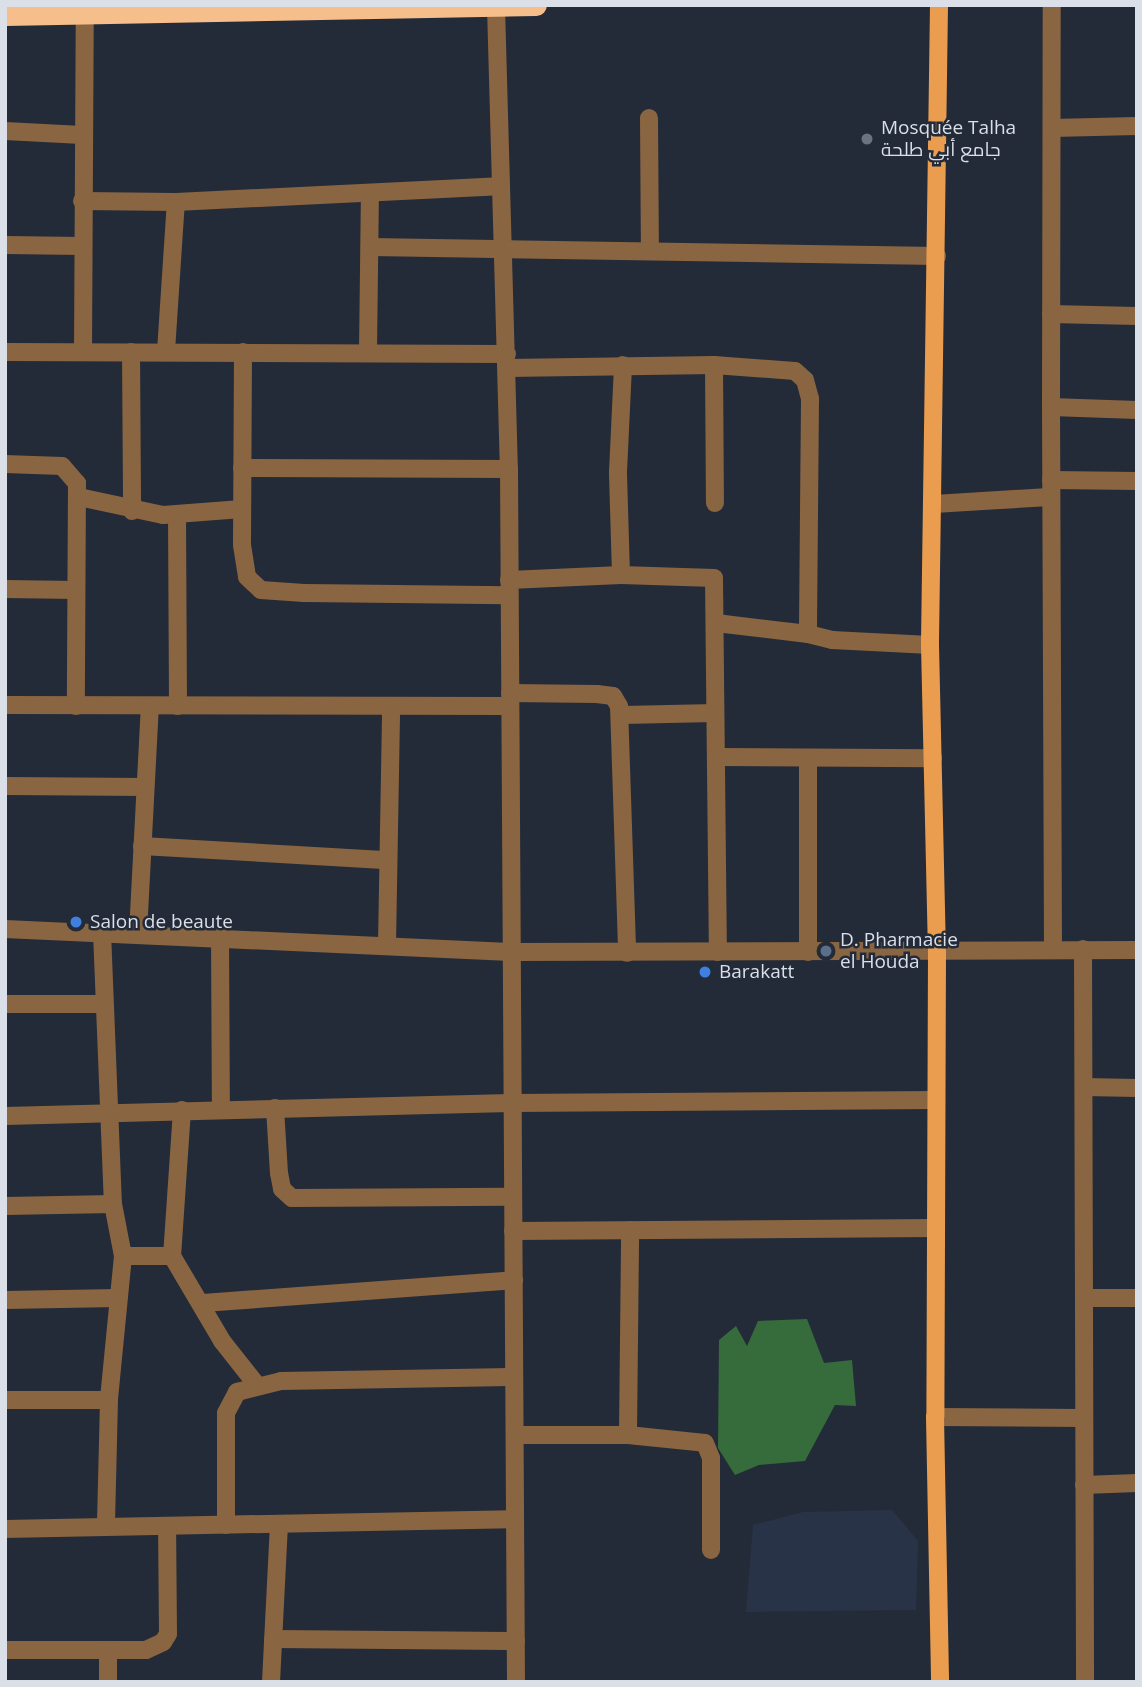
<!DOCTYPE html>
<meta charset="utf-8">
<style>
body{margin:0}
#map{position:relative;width:1142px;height:1687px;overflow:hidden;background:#232b39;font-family:"Open Sans",Cairo,sans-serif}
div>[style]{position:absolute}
.built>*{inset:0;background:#293347}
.forest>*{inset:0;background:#366b3c}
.minor>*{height:18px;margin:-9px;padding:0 9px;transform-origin:9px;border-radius:9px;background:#8a6541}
.major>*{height:18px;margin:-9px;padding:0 9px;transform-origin:9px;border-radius:9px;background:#ea9d4e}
.highway>*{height:21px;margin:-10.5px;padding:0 10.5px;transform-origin:10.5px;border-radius:10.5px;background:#f6be8a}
.dots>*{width:19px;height:19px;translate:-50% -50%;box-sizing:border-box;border:4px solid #232b39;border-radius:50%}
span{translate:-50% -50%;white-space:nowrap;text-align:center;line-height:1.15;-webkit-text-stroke:5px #232b39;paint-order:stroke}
.poi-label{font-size:19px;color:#dadfe8}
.left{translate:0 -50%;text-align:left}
.frame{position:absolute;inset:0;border:7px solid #dadfe8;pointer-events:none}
</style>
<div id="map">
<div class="built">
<div style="clip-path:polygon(892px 1510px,918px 1541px,916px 1610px,746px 1612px,753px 1525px,803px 1512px)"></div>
</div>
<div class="forest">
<div style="clip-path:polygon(807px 1319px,824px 1363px,852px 1360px,856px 1406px,835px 1405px,805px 1461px,759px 1465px,735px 1475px,718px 1448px,719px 1340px,736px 1326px,747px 1346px,758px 1321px)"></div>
</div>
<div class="minor">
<div style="left:496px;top:7px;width:462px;rotate:88.4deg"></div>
<div style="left:509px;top:469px;width:1213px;rotate:89.67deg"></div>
<div style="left:649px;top:118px;width:131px;rotate:89.6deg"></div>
<div style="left:1052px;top:128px;width:85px;rotate:-1.3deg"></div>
<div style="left:5px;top:131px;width:77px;rotate:3deg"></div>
<div style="left:82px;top:201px;width:94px;rotate:0.6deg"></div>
<div style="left:176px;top:202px;width:323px;rotate:-2.8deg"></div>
<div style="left:5px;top:245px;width:77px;rotate:0.7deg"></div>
<div style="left:371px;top:247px;width:566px;rotate:0.91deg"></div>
<div style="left:1051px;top:314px;width:86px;rotate:1.3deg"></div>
<div style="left:166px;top:351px;width:149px;rotate:-86.2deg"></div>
<div style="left:368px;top:351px;width:158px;rotate:-89.3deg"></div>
<div style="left:5px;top:352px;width:502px;rotate:0.23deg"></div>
<div style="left:83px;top:352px;width:339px;rotate:-89.7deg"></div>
<div style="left:131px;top:352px;width:159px;rotate:89.6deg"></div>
<div style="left:243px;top:352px;width:193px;rotate:90.3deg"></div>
<div style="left:242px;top:545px;width:32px;rotate:81deg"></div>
<div style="left:247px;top:577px;width:19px;rotate:43deg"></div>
<div style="left:261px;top:590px;width:43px;rotate:4deg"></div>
<div style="left:304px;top:593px;width:205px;rotate:0.6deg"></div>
<div style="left:714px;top:365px;width:138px;rotate:89.6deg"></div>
<div style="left:507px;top:368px;width:207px;rotate:-0.8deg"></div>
<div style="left:714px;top:365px;width:81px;rotate:4.2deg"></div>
<div style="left:795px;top:371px;width:13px;rotate:42deg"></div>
<div style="left:805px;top:380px;width:20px;rotate:75deg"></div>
<div style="left:810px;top:399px;width:235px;rotate:90.5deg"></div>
<div style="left:808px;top:634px;width:25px;rotate:14deg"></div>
<div style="left:832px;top:640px;width:98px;rotate:2.9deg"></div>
<div style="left:1051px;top:407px;width:402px;rotate:-89.9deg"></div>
<div style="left:5px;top:464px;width:57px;rotate:2deg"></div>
<div style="left:62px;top:466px;width:23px;rotate:49deg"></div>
<div style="left:77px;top:483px;width:223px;rotate:90.3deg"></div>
<div style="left:242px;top:468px;width:267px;rotate:0.2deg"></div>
<div style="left:1051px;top:480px;width:86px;rotate:0.7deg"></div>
<div style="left:79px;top:497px;width:86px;rotate:12.1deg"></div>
<div style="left:163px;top:515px;width:79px;rotate:-4.3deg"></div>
<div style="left:934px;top:504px;width:115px;rotate:-3.5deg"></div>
<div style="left:177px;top:514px;width:192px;rotate:89.7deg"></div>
<div style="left:621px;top:575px;width:93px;rotate:1.8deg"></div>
<div style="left:714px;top:578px;width:374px;rotate:89.4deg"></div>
<div style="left:509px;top:580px;width:112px;rotate:-2.6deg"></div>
<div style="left:621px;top:575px;width:103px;rotate:-91.7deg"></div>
<div style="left:618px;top:472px;width:107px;rotate:-87.3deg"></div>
<div style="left:5px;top:589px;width:71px;rotate:0.8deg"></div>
<div style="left:716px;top:623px;width:93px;rotate:6.8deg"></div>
<div style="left:510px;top:693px;width:87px;rotate:0.7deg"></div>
<div style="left:597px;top:694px;width:16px;rotate:7deg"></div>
<div style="left:613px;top:696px;width:12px;rotate:59deg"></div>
<div style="left:619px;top:706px;width:247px;rotate:88.1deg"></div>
<div style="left:5px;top:705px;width:505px;rotate:0.11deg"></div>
<div style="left:622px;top:715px;width:93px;rotate:-1.2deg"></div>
<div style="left:716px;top:757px;width:217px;rotate:0.3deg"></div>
<div style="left:5px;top:786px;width:140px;rotate:0.4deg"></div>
<div style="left:142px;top:846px;width:246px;rotate:3.3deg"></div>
<div style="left:5px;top:929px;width:508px;rotate:2.6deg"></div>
<div style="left:512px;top:952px;width:625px;rotate:-0.18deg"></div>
<div style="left:102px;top:932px;width:272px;rotate:87.7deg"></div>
<div style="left:113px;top:1204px;width:53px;rotate:79.1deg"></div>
<div style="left:123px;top:1256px;width:145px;rotate:95.6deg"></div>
<div style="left:109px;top:1400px;width:127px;rotate:91.4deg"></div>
<div style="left:138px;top:933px;width:227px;rotate:-87deg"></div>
<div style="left:220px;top:936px;width:174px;rotate:89.7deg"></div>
<div style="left:387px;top:945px;width:239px;rotate:-89deg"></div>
<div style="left:1083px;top:949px;width:733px;rotate:89.84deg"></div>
<div style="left:1053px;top:950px;width:543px;rotate:-90.21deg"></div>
<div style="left:1051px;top:407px;width:86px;rotate:2deg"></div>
<div style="left:808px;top:952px;width:194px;rotate:-90deg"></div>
<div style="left:5px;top:1004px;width:97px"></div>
<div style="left:1084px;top:1087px;width:53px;rotate:1.1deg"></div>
<div style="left:275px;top:1108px;width:65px;rotate:86.5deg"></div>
<div style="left:279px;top:1173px;width:16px;rotate:79deg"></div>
<div style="left:282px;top:1189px;width:13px;rotate:42deg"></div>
<div style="left:292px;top:1198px;width:221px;rotate:-0.3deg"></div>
<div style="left:182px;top:1110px;width:146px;rotate:93.9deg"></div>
<div style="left:172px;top:1256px;width:99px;rotate:59.5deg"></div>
<div style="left:222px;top:1341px;width:55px;rotate:51.7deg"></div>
<div style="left:5px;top:1116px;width:507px;rotate:-1.47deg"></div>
<div style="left:512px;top:1103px;width:423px;rotate:-0.4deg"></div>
<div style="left:5px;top:1206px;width:108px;rotate:-1.1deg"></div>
<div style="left:513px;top:1231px;width:423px;rotate:-0.4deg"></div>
<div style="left:123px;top:1256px;width:49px"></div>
<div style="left:1084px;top:1298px;width:53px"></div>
<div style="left:5px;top:1300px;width:113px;rotate:-1deg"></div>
<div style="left:203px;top:1303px;width:312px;rotate:-4.2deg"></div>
<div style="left:5px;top:1400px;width:104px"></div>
<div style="left:935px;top:1417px;width:146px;rotate:0.4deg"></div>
<div style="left:516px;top:1435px;width:112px"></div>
<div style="left:628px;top:1435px;width:77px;rotate:5.9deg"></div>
<div style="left:705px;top:1443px;width:16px;rotate:68deg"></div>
<div style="left:711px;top:1458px;width:92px;rotate:90deg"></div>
<div style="left:628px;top:1435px;width:205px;rotate:-89.4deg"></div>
<div style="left:1084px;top:1485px;width:53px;rotate:-2.2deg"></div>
<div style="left:226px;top:1525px;width:112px;rotate:-90deg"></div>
<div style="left:226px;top:1413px;width:24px;rotate:-62deg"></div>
<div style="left:237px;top:1392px;width:45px;rotate:-14deg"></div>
<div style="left:281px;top:1381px;width:233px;rotate:-1deg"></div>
<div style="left:5px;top:1529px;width:510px;rotate:-1.12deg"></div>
<div style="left:273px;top:1639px;width:243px;rotate:0.5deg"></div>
<div style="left:5px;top:1650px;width:141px"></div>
<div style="left:146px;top:1650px;width:19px;rotate:-25deg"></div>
<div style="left:163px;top:1642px;width:9px;rotate:-58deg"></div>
<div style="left:168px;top:1634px;width:108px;rotate:-90.5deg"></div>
<div style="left:108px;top:1682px;width:32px;rotate:-90deg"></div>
<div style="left:271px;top:1682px;width:158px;rotate:-87.1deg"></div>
</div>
<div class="major">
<div style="left:939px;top:5px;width:640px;rotate:90.81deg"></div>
<div style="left:930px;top:645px;width:307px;rotate:88.7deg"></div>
<div style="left:937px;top:952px;width:465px;rotate:90.2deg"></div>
<div style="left:935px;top:1417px;width:265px;rotate:88.9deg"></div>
</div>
<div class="highway">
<div style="left:5px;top:15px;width:531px;rotate:-1.08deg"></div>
</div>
<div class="dots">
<div style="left:867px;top:139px;background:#6b7280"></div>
<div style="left:76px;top:922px;background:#3f7fe0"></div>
<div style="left:826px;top:951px;background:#5c6f8a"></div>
<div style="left:705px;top:972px;background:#3f7fe0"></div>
</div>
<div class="poi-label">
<span class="left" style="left:881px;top:139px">Mosquée Talha<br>جامع أبي طلحة</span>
<span class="left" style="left:90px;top:922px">Salon de beaute</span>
<span class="left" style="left:840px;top:951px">D. Pharmacie<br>el Houda</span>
<span class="left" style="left:719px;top:972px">Barakatt</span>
</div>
<div class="frame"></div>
</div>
